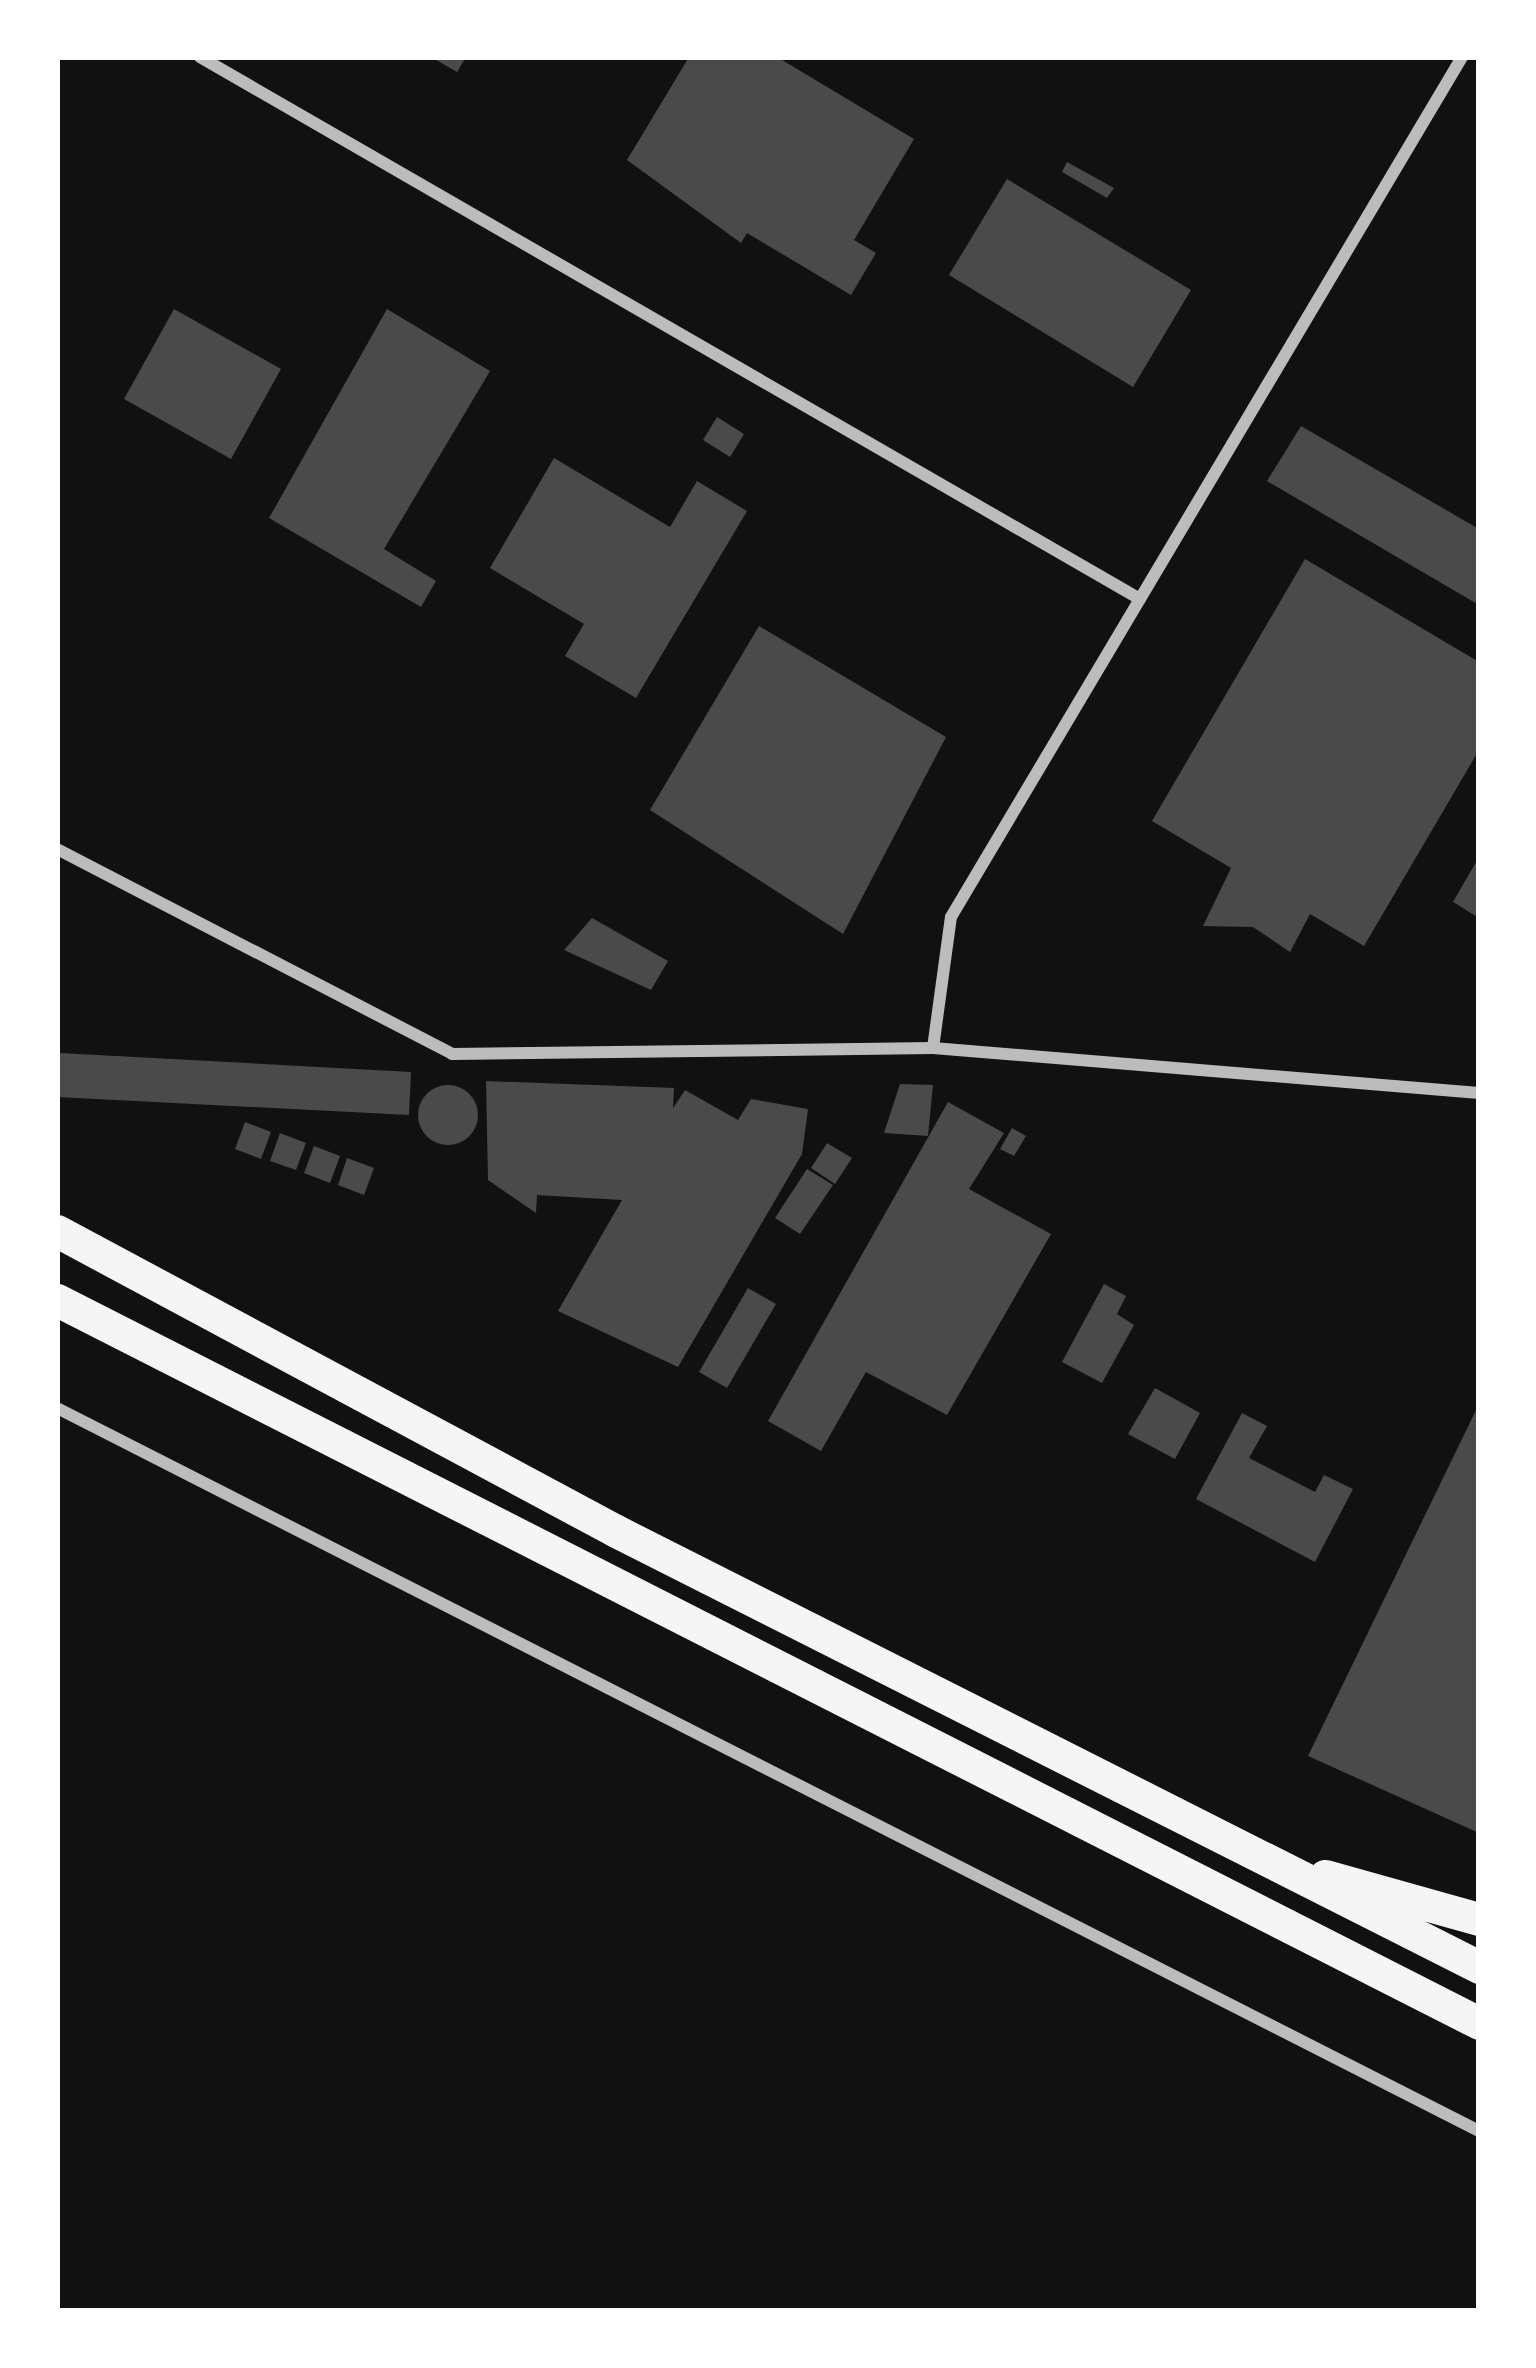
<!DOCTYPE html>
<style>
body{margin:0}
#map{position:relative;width:1536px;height:2368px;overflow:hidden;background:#111;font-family:Bitter,serif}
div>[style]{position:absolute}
.building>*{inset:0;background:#4a4a4a}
.round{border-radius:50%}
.minor>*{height:12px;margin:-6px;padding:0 6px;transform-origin:6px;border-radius:6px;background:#bcbcbc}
.trunk>*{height:33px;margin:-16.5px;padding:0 16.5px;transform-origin:16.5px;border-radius:16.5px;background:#f5f5f5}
span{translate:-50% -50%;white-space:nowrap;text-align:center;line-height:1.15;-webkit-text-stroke:12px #fff;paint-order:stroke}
.frame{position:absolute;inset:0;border:60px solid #fff;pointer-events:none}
</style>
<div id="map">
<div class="building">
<div style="clip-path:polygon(431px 57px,466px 57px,457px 72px)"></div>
<div style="clip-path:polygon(689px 57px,777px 57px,914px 139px,854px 240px,876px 253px,851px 295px,747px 233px,741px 243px,627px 160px)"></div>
<div style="clip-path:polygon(1067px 162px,1114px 188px,1107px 198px,1062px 172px)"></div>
<div style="clip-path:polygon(1007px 179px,1191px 290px,1133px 387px,949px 275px)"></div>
<div style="clip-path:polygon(174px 309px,281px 369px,231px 459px,124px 399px)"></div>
<div style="clip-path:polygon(387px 309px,490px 371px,384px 549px,436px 581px,421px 607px,269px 518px)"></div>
<div style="clip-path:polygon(717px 417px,744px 434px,730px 457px,703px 440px)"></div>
<div style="clip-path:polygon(1301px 426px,1479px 529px,1479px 605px,1267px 481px)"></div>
<div style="clip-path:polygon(554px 458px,670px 527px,697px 481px,747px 511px,636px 698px,565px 656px,584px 624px,490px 568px)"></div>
<div style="clip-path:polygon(1305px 559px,1479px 662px,1479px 750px,1364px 946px,1310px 914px,1290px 952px,1253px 927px,1203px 926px,1231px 868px,1152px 821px)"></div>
<div style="clip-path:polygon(759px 626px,946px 737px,843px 934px,650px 810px)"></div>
<div style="clip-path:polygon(1479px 857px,1479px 918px,1453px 902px)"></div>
<div style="clip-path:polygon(592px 918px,668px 961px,651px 990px,564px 950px)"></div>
<div style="clip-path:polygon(60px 1053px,411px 1072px,409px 1115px,57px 1097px)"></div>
<div style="clip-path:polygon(486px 1081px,674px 1088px,673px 1108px,685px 1090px,738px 1120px,751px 1099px,808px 1109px,802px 1154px,678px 1367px,558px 1311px,622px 1200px,537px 1195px,536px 1213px,488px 1180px)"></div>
<div style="clip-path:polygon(900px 1084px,933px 1085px,928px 1136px,884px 1133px)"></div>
<div class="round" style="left:418px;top:1085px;width:60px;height:60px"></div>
<div style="clip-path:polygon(948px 1102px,1004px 1133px,969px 1189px,1051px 1234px,947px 1415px,866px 1372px,821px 1451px,768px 1421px)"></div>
<div style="clip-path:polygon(245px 1122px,271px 1132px,261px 1159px,235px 1149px)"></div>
<div style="clip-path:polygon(1012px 1128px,1026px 1136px,1014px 1156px,1000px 1149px)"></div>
<div style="clip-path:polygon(280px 1133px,306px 1143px,296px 1170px,270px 1161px)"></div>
<div style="clip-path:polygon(827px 1143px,852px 1158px,835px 1184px,811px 1168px)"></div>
<div style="clip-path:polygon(314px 1146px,340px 1156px,330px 1183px,304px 1173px)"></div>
<div style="clip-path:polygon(347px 1158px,374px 1168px,364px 1195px,338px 1185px)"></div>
<div style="clip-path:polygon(807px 1169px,833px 1185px,800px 1234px,775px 1218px)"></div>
<div style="clip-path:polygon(1104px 1284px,1126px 1296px,1117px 1314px,1134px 1325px,1102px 1383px,1062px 1362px)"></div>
<div style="clip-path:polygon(748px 1288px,776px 1304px,727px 1388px,699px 1372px)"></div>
<div style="clip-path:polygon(1155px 1388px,1200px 1413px,1175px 1459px,1128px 1434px)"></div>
<div style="clip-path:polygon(1479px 1404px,1479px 1833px,1308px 1756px)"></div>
<div style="clip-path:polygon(1242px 1413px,1267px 1426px,1249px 1458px,1315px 1492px,1324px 1475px,1353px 1489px,1315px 1562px,1196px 1499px)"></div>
</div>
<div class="minor">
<div style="left:200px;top:57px;width:1085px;rotate:29.97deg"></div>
<div style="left:57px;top:849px;width:445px;rotate:27.4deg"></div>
<div style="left:452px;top:1054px;width:481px;rotate:-0.7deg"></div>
<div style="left:933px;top:1048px;width:548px;rotate:4.71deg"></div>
<div style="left:933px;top:1048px;width:132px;rotate:-82.2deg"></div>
<div style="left:951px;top:917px;width:1000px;rotate:-59.28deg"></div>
<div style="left:57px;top:1408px;width:1595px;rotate:26.95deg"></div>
</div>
<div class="trunk">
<div style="left:57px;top:1231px;width:634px;rotate:28.22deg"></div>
<div style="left:616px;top:1531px;width:967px;rotate:26.8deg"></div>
<div style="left:57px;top:1300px;width:1595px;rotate:26.95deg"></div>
<div style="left:1325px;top:1876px;width:160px;rotate:15.6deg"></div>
</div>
<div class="frame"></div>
</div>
